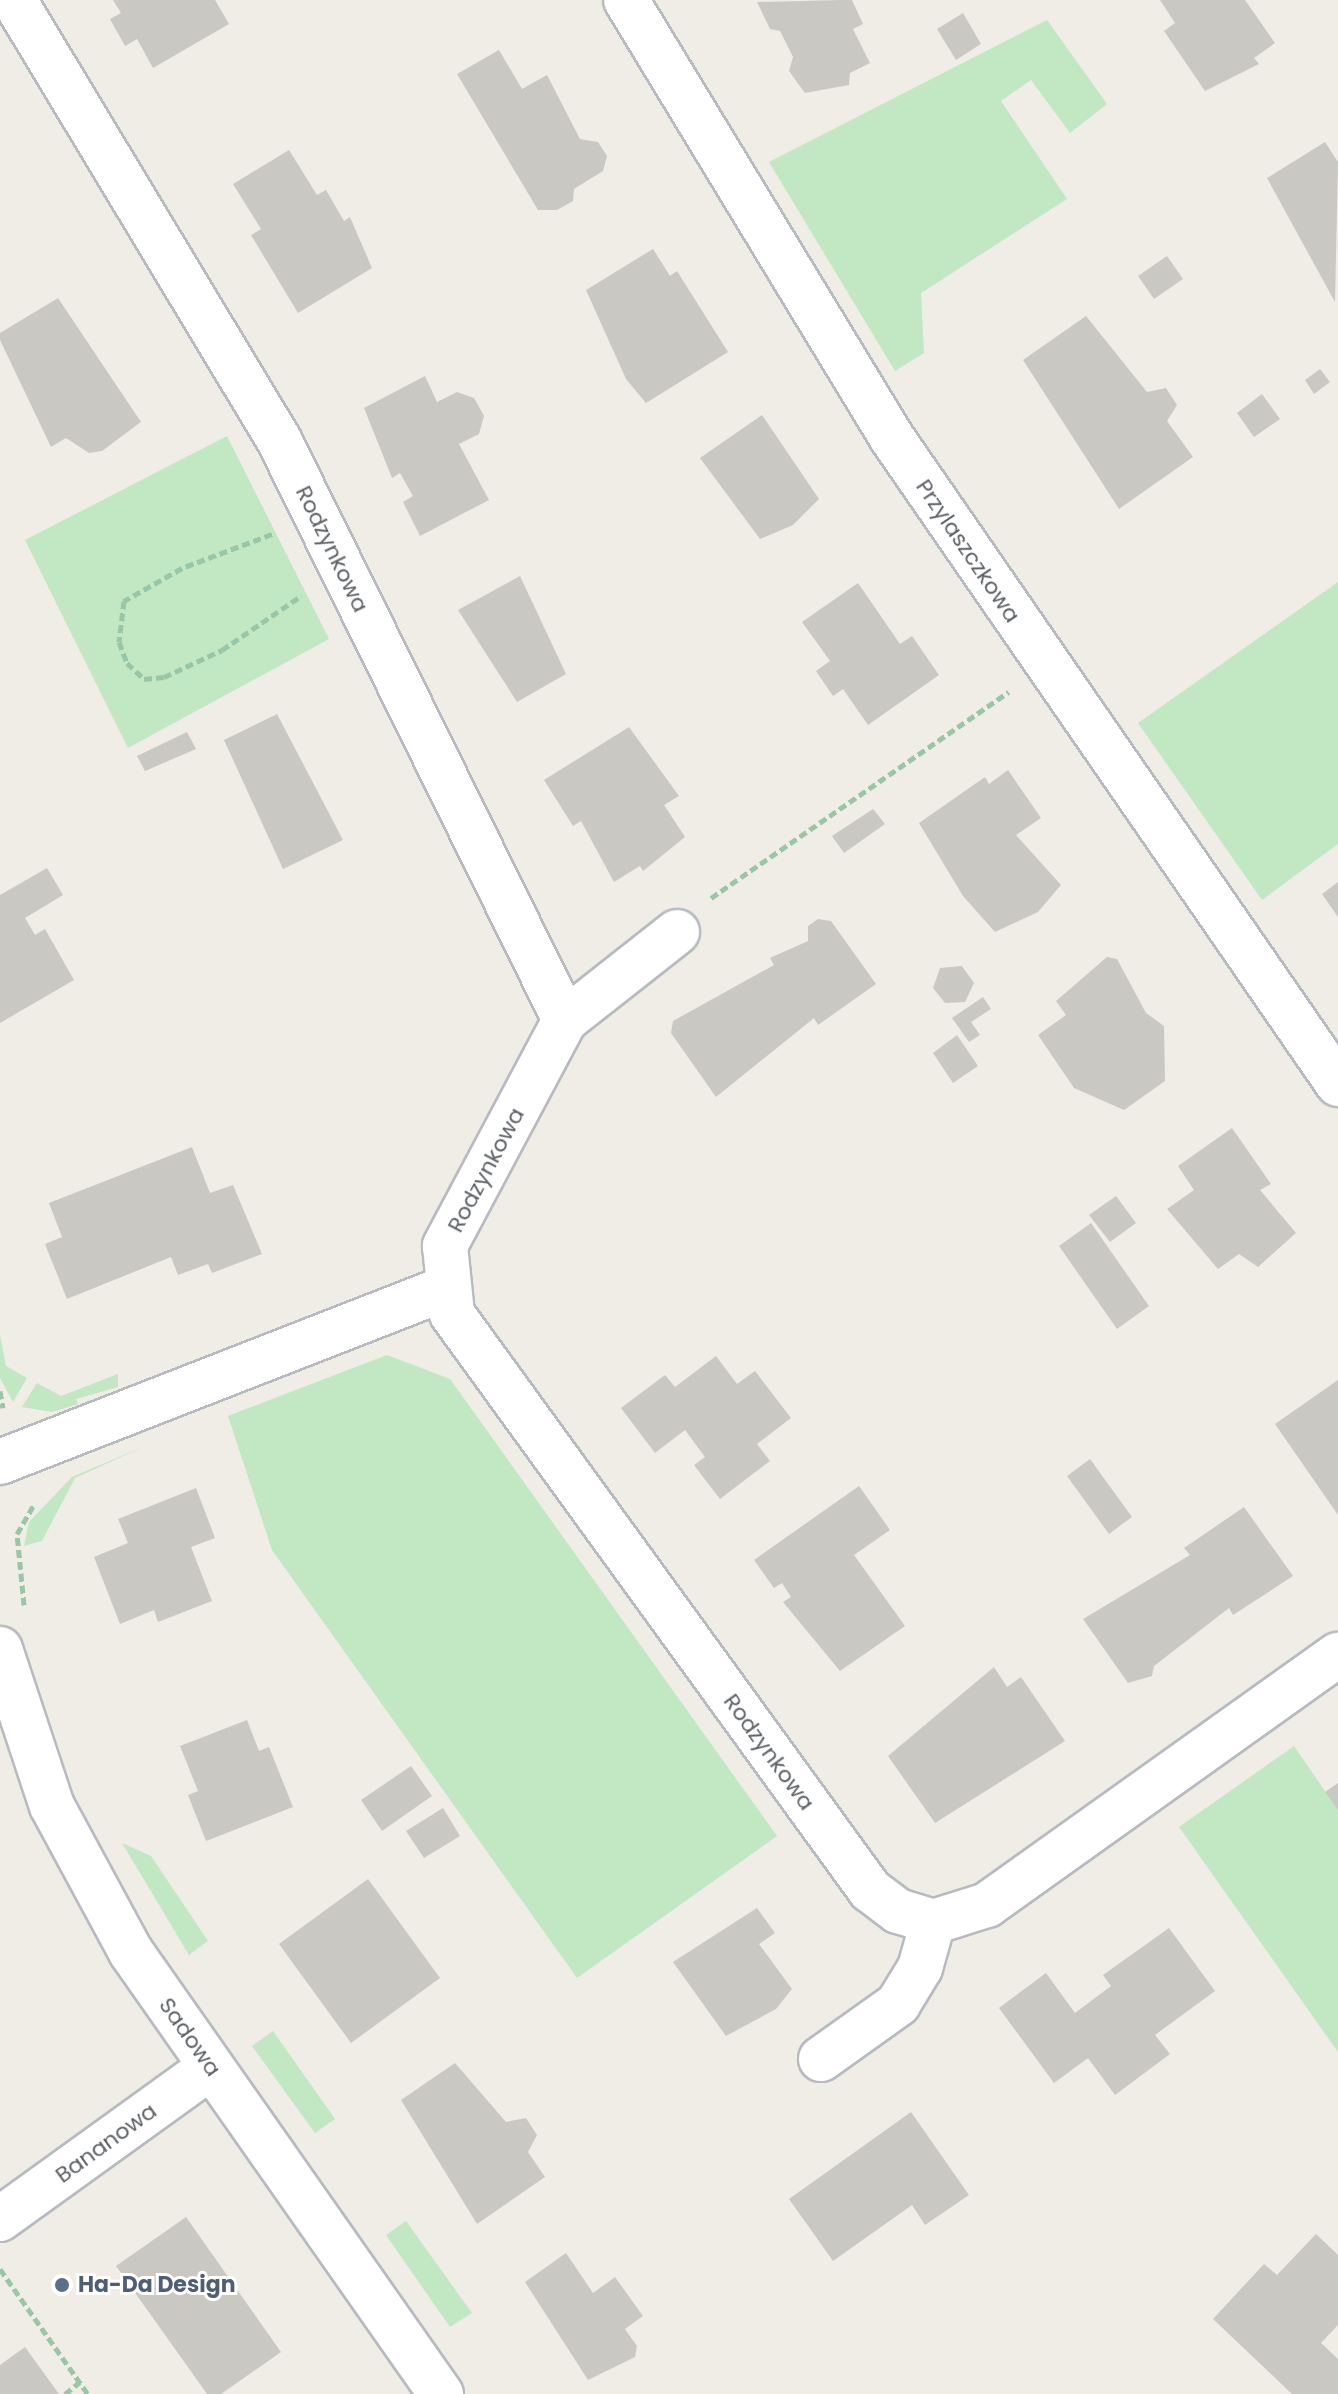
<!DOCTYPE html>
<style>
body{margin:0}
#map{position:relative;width:1338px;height:2394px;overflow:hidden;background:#efede5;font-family:Poppins,sans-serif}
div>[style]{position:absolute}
.green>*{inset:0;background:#c1e7c3}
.building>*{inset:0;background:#cac8c2}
.path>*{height:5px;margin-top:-2.5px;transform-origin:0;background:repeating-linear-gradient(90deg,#98c6a7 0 8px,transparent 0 12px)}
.roads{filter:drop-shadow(2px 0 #b7babf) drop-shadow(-2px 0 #b7babf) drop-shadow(0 2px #b7babf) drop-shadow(0 -2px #b7babf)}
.street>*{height:44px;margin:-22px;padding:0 22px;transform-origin:22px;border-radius:22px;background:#fff}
.dots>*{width:22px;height:22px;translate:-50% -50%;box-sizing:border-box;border:4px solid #fff;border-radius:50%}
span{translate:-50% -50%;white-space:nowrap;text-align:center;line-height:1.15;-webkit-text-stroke:6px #fff;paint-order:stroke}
.street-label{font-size:22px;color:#5c6065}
.service-label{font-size:22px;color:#4e5e75;font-weight:700}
.left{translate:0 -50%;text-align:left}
</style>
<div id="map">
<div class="green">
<div style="clip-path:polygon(1047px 20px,1107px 104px,1070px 133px,1031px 80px,1001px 101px,1067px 199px,921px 293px,924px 353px,895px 371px,769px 162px)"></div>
<div style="clip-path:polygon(227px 436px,329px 639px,128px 748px,25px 540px)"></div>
<div style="clip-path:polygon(1338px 582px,1338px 844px,1262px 900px,1138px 723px)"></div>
<div style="clip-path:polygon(0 1335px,6px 1366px,27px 1378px,13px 1402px,0 1378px)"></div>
<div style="clip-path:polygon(387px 1355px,450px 1379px,777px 1836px,577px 1978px,272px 1550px,228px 1416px)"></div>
<div style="clip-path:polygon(118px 1374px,118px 1387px,76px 1399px,78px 1404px,52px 1412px,22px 1407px,37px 1383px,61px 1396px)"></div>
<div style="clip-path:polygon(145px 1446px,75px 1478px,42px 1541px,24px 1546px,29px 1522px,72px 1477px)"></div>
<div style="clip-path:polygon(1294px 1746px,1338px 1810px,1338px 2052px,1179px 1827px)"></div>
<div style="clip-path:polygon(122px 1843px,151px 1856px,208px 1941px,189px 1955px)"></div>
<div style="clip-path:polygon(273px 2031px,335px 2119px,315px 2133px,252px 2046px)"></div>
<div style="clip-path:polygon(406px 2221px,472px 2313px,450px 2327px,386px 2235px)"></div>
</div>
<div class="building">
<div style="clip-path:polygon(113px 0,215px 0,229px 24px,153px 68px,137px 39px,125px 46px,110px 19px,121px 13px)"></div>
<div style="clip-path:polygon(841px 0,852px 0,863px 24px,853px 29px,870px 63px,850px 73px,849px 85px,805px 93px,789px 71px,793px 57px,780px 31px,770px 29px,757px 2px)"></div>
<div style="clip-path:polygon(1160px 0,1245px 0,1275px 43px,1254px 58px,1259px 64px,1205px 91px,1164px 31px,1175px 23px)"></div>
<div style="clip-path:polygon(963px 13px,981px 44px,956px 60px,937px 29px)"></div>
<div style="clip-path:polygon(499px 50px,522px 89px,547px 75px,580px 139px,598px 142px,607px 156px,603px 171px,574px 189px,573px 201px,557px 210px,538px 210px,457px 74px)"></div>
<div style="clip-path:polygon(1325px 142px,1338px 162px,1335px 302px,1267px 178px)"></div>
<div style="clip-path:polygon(289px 150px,317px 195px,326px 190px,344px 221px,350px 217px,372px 268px,298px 313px,251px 235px,261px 229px,233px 184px)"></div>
<div style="clip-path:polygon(653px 249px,670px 276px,677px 271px,728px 352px,646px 403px,626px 379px,586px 290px)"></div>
<div style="clip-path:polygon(1167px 256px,1183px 279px,1154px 299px,1138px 276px)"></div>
<div style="clip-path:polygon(58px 298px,141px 422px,102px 451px,89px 453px,66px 438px,51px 447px,0 340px,0 333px)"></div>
<div style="clip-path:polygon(1086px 316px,1147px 392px,1166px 388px,1177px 405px,1167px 421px,1193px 457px,1119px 509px,1023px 360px)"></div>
<div style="clip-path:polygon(1320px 369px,1330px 382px,1314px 394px,1305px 380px)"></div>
<div style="clip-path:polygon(425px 376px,437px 402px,457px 392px,474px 398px,484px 416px,479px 434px,459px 444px,489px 500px,420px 536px,403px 502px,413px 496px,400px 473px,392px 478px,364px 408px)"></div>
<div style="clip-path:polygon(1262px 394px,1280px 419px,1254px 437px,1237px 413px)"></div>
<div style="clip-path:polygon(762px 415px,819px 499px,793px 525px,760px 539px,700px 458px)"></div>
<div style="clip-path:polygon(520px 576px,566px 674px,517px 702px,458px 610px)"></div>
<div style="clip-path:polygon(858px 583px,900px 644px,912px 636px,939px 675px,868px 725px,843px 689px,833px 696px,816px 671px,830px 661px,802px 622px)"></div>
<div style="clip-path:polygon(277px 714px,343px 840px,283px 869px,224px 740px)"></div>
<div style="clip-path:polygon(629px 727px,679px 796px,664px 805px,685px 837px,643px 871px,640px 866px,614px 882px,581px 821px,573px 826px,544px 780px)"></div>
<div style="clip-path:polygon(187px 732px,196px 749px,145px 771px,137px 756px)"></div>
<div style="clip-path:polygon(1008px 770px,1041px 818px,1016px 835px,1061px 885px,1038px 912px,995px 932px,963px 896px,919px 823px,985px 777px,989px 784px)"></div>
<div style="clip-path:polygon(873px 809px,885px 824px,844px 853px,832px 836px)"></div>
<div style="clip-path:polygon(47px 868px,63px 895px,25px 918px,35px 935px,45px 929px,74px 980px,0 1023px,0 895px)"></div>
<div style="clip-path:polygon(1338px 882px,1338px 917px,1322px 894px)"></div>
<div style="clip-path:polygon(818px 919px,831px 921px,876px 984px,818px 1025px,814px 1018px,716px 1097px,671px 1033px,673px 1021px,774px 965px,770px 958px,808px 941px,808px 926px)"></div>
<div style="clip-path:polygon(1107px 957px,1117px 959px,1146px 1013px,1164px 1026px,1165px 1081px,1124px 1110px,1074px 1088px,1038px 1035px,1066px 1015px,1056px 1001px)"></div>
<div style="clip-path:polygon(962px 966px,974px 983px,965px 1002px,945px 1003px,933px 988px,940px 968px)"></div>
<div style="clip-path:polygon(983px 997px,991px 1009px,971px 1022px,980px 1035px,969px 1042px,952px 1018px)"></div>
<div style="clip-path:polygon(957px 1035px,978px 1066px,953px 1083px,933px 1053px)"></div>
<div style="clip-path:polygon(1232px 1128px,1271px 1184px,1260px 1190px,1296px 1233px,1258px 1267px,1239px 1254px,1218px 1269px,1167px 1209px,1194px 1190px,1178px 1166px)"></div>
<div style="clip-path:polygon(192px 1147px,210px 1193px,233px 1185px,262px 1254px,212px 1273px,208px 1264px,178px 1275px,171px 1257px,67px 1299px,45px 1244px,62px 1237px,49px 1203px)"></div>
<div style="clip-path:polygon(1116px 1196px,1136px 1223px,1110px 1242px,1089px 1215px)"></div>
<div style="clip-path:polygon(1091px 1223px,1149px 1306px,1117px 1329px,1059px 1246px)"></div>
<div style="clip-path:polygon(716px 1356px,737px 1384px,755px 1371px,791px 1418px,757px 1444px,770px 1461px,720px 1499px,694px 1465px,705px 1457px,685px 1430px,655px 1453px,621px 1408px,665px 1375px,675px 1387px)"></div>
<div style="clip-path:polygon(1338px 1380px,1338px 1515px,1275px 1424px)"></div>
<div style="clip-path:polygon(1090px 1459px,1132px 1517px,1109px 1534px,1067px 1476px)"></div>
<div style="clip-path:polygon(859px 1486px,890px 1530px,854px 1555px,905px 1626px,840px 1671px,783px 1602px,791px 1597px,782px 1583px,774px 1588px,754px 1560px)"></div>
<div style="clip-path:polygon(196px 1488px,215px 1538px,191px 1547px,212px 1601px,158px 1622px,154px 1610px,120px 1624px,94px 1557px,128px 1543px,118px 1519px)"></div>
<div style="clip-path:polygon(1244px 1507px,1293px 1576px,1233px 1615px,1229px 1608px,1154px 1666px,1152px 1676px,1128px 1683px,1083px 1619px,1190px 1555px,1184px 1548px)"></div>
<div style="clip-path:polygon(994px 1667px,1007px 1687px,1021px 1677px,1065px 1741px,935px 1823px,888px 1756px)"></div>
<div style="clip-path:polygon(247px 1720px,259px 1751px,269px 1747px,293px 1807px,206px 1841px,188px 1795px,198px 1791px,180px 1746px)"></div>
<div style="clip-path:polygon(411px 1766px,432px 1796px,382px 1831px,361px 1800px)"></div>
<div style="clip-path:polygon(1338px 1783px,1338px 1810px,1325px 1792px)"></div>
<div style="clip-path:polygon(443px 1808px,460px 1836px,424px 1858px,406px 1831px)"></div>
<div style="clip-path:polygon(368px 1879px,440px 1978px,351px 2043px,279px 1944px)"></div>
<div style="clip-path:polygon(757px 1908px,775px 1933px,759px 1944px,792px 1989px,776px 2009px,726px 2036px,673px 1962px)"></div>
<div style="clip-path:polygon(1169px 1928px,1215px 1991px,1155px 2035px,1170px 2054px,1115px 2095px,1088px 2058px,1054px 2083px,999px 2008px,1046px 1973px,1075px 2013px,1111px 1986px,1103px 1975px)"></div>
<div style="clip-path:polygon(455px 2063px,506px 2122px,526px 2118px,537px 2135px,528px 2152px,545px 2177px,477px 2224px,401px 2100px)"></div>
<div style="clip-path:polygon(911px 2112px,969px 2195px,925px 2225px,912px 2205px,833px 2261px,789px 2199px)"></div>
<div style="clip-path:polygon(186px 2217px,281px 2352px,221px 2394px,207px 2394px,116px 2266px)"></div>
<div style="clip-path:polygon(1316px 2234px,1338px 2255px,1338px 2325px,1321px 2343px,1338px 2359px,1338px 2394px,1292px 2394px,1213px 2319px,1264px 2264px,1277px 2275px)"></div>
<div style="clip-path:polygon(566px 2253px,593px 2293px,615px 2277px,643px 2316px,625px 2329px,637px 2346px,635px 2357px,588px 2380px,525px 2282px)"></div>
<div style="clip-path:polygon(25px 2347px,59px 2394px,0 2394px,0 2365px)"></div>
</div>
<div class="path">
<div style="left:272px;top:534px;width:96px;rotate:159.3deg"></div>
<div style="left:182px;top:568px;width:67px;rotate:150.4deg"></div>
<div style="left:124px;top:601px;width:41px;rotate:97deg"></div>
<div style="left:119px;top:642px;width:22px;rotate:69deg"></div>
<div style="left:127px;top:663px;width:23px;rotate:43deg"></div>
<div style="left:144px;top:679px;width:20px;rotate:-6deg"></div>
<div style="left:164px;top:677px;width:64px;rotate:-25deg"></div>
<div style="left:222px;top:650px;width:96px;rotate:-34.4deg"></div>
<div style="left:711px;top:898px;width:362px;rotate:-34.7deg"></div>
<div style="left:0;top:1391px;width:17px;rotate:80deg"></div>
<div style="left:24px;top:1605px;width:71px;rotate:-95.6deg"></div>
<div style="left:17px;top:1534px;width:34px;rotate:-60deg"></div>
<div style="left:0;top:2269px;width:153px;rotate:54.9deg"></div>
<div style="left:65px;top:2394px;width:19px;rotate:-39deg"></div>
</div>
<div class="roads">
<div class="street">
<div style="left:14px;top:0;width:514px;rotate:58.94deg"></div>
<div style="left:279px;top:440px;width:647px;rotate:63.75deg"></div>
<div style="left:626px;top:0;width:512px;rotate:58.73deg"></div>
<div style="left:892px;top:438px;width:785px;rotate:55.38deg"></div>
<div style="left:677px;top:932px;width:142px;rotate:141.8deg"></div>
<div style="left:565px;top:1020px;width:256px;rotate:118deg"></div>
<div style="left:445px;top:1246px;width:68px;rotate:84.1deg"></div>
<div style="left:452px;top:1314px;width:712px;rotate:54.03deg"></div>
<div style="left:870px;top:1890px;width:35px;rotate:37deg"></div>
<div style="left:898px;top:1911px;width:37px;rotate:17deg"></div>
<div style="left:933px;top:1922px;width:57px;rotate:-17.5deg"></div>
<div style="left:987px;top:1905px;width:431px;rotate:-35.5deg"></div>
<div style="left:0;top:1462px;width:480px;rotate:-21.3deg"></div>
<div style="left:0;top:1649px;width:165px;rotate:71.7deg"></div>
<div style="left:52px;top:1806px;width:166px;rotate:61.6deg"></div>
<div style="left:131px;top:1952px;width:540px;rotate:54.96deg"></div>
<div style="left:821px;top:2059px;width:95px;rotate:-35.5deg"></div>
<div style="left:898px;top:2004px;width:42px;rotate:-58.6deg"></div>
<div style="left:920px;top:1968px;width:48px;rotate:-74.2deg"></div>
<div style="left:0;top:2219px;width:260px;rotate:-35.8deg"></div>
</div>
</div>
<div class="dots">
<div style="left:62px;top:2285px;background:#5c6f8a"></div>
</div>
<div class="street-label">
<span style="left:332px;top:549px;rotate:64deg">Rodzynkowa</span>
<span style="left:968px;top:551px;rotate:56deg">Przylaszczkowa</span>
<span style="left:486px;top:1170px;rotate:-62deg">Rodzynkowa</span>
<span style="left:769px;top:1752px;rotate:54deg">Rodzynkowa</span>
<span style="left:190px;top:2037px;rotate:55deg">Sadowa</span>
<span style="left:106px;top:2143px;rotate:-36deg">Bananowa</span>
</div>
<div class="service-label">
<span class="left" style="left:78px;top:2285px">Ha-Da Design</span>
</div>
</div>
